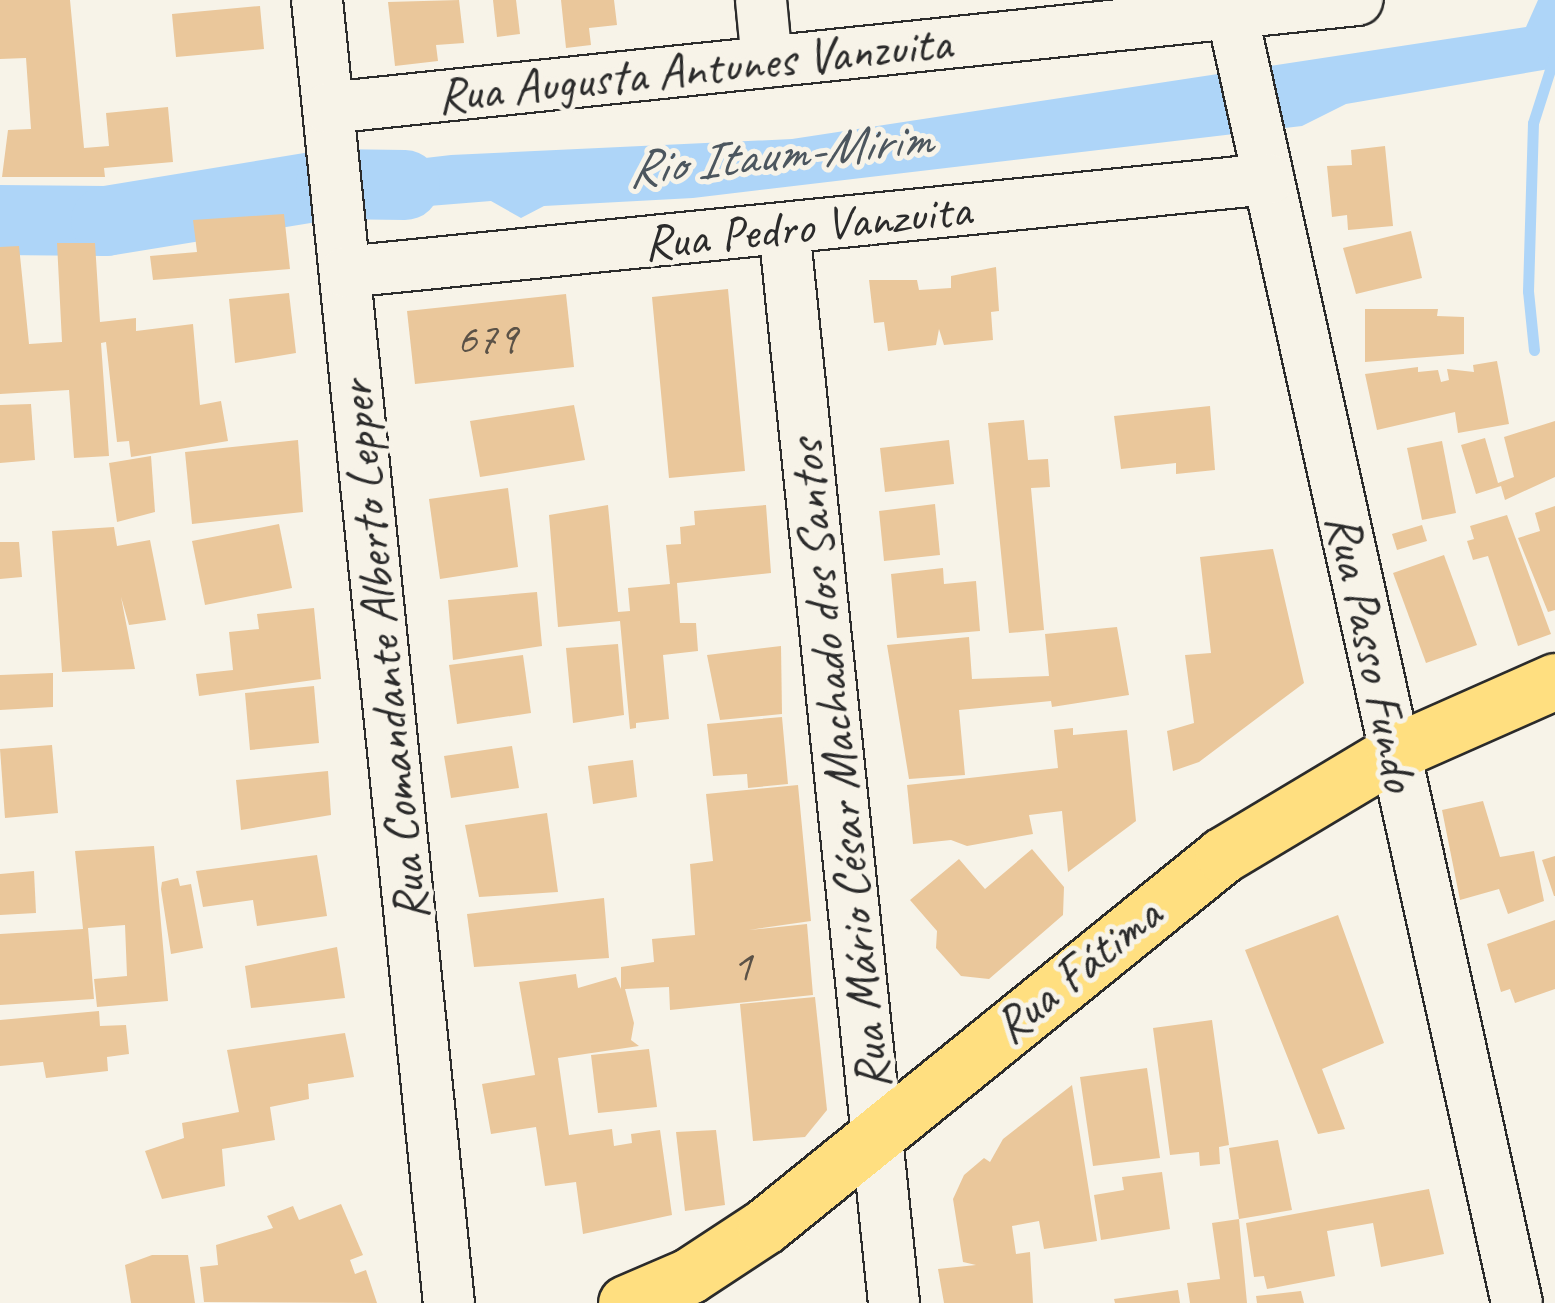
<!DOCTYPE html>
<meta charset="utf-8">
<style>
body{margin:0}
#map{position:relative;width:1555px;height:1303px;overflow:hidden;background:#f7f3e8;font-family:Caveat,sans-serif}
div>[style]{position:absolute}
.water>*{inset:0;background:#aed5f8}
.stream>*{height:11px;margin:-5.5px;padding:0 5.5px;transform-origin:5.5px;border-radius:5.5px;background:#aed5f8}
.river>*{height:70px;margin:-35px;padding:0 35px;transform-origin:35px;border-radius:35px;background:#aed5f8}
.building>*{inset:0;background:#eac79b}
.roads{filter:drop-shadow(2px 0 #2b2b2b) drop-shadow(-2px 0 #2b2b2b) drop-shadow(0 2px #2b2b2b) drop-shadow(0 -2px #2b2b2b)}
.minor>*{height:50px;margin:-25px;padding:0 25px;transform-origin:25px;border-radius:25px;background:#f7f3e8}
.major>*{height:55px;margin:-27.5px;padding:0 27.5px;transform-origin:27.5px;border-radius:27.5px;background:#ffdf80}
span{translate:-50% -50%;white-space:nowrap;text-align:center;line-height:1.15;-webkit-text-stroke:10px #f7f3e8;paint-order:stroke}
.number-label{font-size:45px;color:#5b5247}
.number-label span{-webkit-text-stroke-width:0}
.street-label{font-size:50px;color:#2b2b2b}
.water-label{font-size:52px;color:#4c565e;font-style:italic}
</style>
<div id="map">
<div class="water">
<div style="clip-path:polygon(1538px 0,1555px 0,1555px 68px,1346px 104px,1302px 126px,693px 198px,544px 206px,521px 218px,491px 201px,342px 213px,339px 168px,451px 155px,792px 139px,1526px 27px)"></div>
</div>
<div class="stream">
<div style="left:1534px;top:350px;width:59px;rotate:-95.8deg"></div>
<div style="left:1528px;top:291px;width:168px;rotate:-88.3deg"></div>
<div style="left:1533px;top:123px;width:72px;rotate:-72.3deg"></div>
</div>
<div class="river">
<div style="left:0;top:220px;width:106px;rotate:0.5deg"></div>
<div style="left:106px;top:221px;width:228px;rotate:-9.3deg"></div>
<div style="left:331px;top:184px;width:74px;rotate:0.8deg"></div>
</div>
<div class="building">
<div style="clip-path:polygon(0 0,70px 0,84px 148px,109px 146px,106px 113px,168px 107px,173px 162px,104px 168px,105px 177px,2px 177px,8px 130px,31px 129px,26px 58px,0 59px)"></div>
<div style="clip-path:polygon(459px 0,464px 43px,436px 45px,438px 61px,395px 66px,388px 2px)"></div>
<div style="clip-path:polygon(493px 0,516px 0,520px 34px,497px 37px)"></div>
<div style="clip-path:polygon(561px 0,614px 0,617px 25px,589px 28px,591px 45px,566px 48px)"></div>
<div style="clip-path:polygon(260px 6px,264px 49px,176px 57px,172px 14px)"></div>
<div style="clip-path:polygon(1385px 146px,1393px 226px,1348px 230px,1347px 215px,1332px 217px,1327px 166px,1352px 165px,1351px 150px)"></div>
<div style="clip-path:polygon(284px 214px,290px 269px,153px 280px,150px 256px,197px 252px,193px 220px)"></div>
<div style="clip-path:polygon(1411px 231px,1422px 278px,1356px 294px,1343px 248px)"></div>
<div style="clip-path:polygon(57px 243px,95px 243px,100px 322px,136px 318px,136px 331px,193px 324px,200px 405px,221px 401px,228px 441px,131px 457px,129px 441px,117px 442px,106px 342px,101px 343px,109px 456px,74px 458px,69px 390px,0 394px,0 247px,19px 246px,29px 344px,62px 342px)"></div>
<div style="clip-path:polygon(996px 267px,999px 311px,991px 312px,993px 340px,944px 345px,939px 329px,936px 345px,888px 351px,884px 322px,874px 323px,869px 280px,917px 280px,919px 290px,951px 288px,951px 276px)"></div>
<div style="clip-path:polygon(728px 289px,745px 471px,669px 478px,652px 297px)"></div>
<div style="clip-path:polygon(289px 293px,296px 353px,235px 363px,229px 299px)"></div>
<div style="clip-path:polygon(566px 294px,574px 367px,415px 384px,407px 311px)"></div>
<div style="clip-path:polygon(1365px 309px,1438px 309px,1437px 316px,1464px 317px,1464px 354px,1365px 362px)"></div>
<div style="clip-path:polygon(1497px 361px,1509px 424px,1458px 433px,1455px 412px,1377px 430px,1365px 374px,1418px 367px,1418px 372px,1438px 370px,1441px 382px,1449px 380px,1447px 369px,1474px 372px,1473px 365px)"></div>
<div style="clip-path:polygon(31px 404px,35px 460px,0 463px,0 405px)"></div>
<div style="clip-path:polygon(574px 405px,585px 460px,480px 477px,470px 421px)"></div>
<div style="clip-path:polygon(1210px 406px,1215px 470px,1176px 474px,1176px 463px,1121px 469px,1114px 416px)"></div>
<div style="clip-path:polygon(1024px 420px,1028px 460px,1048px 459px,1050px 487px,1031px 488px,1044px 630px,1009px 633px,988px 423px)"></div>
<div style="clip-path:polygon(1555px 421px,1555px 477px,1505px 500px,1501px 486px,1476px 494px,1461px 445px,1485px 438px,1498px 483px,1514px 477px,1504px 437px)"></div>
<div style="clip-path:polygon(298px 440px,303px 512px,192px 524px,185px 452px)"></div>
<div style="clip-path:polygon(949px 440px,954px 484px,885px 492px,880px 448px)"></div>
<div style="clip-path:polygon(1442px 441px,1456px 513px,1422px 520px,1407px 448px)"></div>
<div style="clip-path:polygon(151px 456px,155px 512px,117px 522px,109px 463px)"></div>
<div style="clip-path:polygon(508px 488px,518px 567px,440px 579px,429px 499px)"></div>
<div style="clip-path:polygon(935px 504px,940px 555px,884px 561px,879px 511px)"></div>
<div style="clip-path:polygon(608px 505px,618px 612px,630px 611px,628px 588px,670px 584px,666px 545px,681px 544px,680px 527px,695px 525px,694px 511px,766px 505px,771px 573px,677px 583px,680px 623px,696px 623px,698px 651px,663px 655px,669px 719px,636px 723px,636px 728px,630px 729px,620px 621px,558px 627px,549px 515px)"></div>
<div style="clip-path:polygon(1555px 506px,1555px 610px,1548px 612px,1518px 538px,1540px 531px,1535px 513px)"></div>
<div style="clip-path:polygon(1507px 515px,1551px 634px,1518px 646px,1488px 556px,1473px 560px,1467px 541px,1474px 539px,1470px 526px)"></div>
<div style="clip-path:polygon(279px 524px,292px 588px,205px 605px,192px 541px)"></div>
<div style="clip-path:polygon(1422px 525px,1427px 541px,1397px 550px,1392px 534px)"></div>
<div style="clip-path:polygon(114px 527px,117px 546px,150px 540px,166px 620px,129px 625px,121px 597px,135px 669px,62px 672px,52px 531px)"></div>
<div style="clip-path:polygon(0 542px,19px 542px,22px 577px,0 579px)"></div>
<div style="clip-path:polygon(1273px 549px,1304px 683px,1199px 762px,1173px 771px,1167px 731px,1194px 723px,1185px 655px,1211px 653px,1200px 557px)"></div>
<div style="clip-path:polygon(1444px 555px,1477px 645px,1426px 663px,1393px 573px)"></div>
<div style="clip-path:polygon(943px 568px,944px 584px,976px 581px,980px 631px,897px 638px,891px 574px)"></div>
<div style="clip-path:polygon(537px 592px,542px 646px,453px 660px,448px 600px)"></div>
<div style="clip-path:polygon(314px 608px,321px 679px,199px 696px,196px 674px,233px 670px,229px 632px,259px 629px,257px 614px)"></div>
<div style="clip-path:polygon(1117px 627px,1129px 695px,1052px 707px,1051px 701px,959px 710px,965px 775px,909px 779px,887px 645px,969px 637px,972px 679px,1049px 676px,1045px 634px)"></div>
<div style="clip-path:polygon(618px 644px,624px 715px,573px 723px,566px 648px)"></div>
<div style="clip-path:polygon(781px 646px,782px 714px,720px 720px,707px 655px)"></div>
<div style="clip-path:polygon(523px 655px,531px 713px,457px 724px,449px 665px)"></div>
<div style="clip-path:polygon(53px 673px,53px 707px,0 710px,0 675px)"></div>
<div style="clip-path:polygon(314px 686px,319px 743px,250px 750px,245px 693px)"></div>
<div style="clip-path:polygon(782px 717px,788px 784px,748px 788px,747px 774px,713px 776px,707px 724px)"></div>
<div style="clip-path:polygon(1073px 728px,1073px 735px,1127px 730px,1136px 821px,1068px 872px,1062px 811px,1029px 815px,1033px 834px,967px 846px,951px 840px,913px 844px,907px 785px,1058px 768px,1054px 730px)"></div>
<div style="clip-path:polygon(52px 745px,58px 813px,5px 818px,0 749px)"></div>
<div style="clip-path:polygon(512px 746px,519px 788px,451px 798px,444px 756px)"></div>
<div style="clip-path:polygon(633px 760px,637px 797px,593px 804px,588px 766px)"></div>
<div style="clip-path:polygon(328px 771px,331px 815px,241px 830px,236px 780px)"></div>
<div style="clip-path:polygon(798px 785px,811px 921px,749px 930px,807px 924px,813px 995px,670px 1010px,669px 987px,625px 989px,634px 1023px,631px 1040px,639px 1046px,558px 1058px,569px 1135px,612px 1129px,614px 1146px,632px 1143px,631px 1134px,660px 1130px,672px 1215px,583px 1234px,576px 1182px,545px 1186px,536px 1127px,491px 1134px,482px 1084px,535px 1075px,519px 982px,576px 974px,578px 988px,616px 977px,621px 989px,621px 967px,654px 962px,652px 939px,695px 935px,690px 864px,713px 861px,706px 794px)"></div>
<div style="clip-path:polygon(1483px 801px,1500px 857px,1534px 851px,1544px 901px,1508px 914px,1499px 889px,1460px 900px,1442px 810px)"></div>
<div style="clip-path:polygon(547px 813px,558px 892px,479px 897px,465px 825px)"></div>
<div style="clip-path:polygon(154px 846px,168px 1001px,97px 1007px,94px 979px,127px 976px,125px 925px,88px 928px,94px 999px,0 1005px,0 934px,83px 929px,75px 851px)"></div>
<div style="clip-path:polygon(1032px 849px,1064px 887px,1063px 915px,989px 979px,961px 976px,936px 948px,937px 931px,910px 900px,959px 859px,985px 889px)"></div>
<div style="clip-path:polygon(317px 855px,327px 916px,257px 926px,253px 900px,203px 907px,196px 871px)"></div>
<div style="clip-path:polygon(1555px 856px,1555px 896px,1554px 896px,1542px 860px)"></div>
<div style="clip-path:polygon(34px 871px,36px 913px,0 915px,0 874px)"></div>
<div style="clip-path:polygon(178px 878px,180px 886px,191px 884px,203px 948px,171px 954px,161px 889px,162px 882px)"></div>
<div style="clip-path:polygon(604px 898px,609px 958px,474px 967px,467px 914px)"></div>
<div style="clip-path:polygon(1338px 915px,1384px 1043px,1322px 1069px,1345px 1129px,1318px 1134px,1245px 950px)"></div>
<div style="clip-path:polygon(1555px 920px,1555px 989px,1515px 1003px,1510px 989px,1501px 992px,1487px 944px)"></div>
<div style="clip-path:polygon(337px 947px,345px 998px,251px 1008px,245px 966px)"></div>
<div style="clip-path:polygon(815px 997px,827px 1110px,805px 1137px,753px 1141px,740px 1004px)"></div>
<div style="clip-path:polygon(99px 1011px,100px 1026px,126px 1025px,129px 1054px,107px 1057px,108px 1071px,46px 1078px,43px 1062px,0 1066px,0 1020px)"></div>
<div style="clip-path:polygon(1212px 1020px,1229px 1145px,1219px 1147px,1220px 1164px,1200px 1166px,1199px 1152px,1170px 1155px,1153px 1028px)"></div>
<div style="clip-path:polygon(345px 1033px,354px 1077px,308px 1084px,309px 1099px,270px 1107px,275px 1140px,222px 1149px,225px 1186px,162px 1199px,145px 1151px,184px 1138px,182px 1123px,239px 1112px,227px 1050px)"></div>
<div style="clip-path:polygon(649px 1049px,657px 1107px,598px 1113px,591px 1055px)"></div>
<div style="clip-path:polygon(1147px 1068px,1160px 1158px,1093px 1166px,1080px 1077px)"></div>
<div style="clip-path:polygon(1072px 1085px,1097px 1241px,1044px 1249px,1039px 1221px,1012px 1226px,1016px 1254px,1030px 1252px,1033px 1303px,944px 1303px,938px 1269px,976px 1265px,963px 1262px,953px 1199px,964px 1175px,984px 1158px,990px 1162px,1003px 1139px)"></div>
<div style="clip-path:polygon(716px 1130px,725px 1205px,685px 1211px,676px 1132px)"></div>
<div style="clip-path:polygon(1278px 1140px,1292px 1210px,1239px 1219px,1229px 1148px)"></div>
<div style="clip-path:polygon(1162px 1172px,1170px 1229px,1101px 1240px,1094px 1195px,1124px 1190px,1122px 1177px)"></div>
<div style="clip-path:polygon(1429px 1189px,1444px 1254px,1381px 1267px,1373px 1223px,1327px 1231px,1335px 1276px,1267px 1289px,1264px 1276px,1254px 1277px,1246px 1223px)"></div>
<div style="clip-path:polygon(341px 1204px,363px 1255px,350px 1260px,355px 1274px,366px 1270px,377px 1303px,204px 1302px,200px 1267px,218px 1265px,216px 1245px,273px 1228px,267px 1216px,293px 1206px,299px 1220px)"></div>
<div style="clip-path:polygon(1239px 1219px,1247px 1303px,1190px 1303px,1187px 1283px,1220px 1279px,1212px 1223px)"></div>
<div style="clip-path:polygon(152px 1255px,188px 1255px,195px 1303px,131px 1303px,125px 1265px)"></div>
<div style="clip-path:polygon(1178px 1290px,1180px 1303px,1115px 1303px,1114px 1299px)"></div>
<div style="clip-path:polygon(1301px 1291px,1304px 1303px,1257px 1303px,1256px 1296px)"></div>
</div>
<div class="roads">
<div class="minor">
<div style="left:317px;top:0;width:1310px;rotate:84.22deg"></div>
<div style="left:761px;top:0;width:62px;rotate:84.5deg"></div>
<div style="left:1229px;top:0;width:1334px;rotate:77.54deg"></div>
<div style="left:328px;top:108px;width:1035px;rotate:-5.99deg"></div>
<div style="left:784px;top:228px;width:1081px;rotate:84.16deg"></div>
<div style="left:345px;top:272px;width:928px;rotate:-5.75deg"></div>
</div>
<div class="major">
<div style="left:626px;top:1303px;width:69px;rotate:-23.2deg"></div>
<div style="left:689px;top:1276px;width:91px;rotate:-33.3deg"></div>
<div style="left:765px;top:1226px;width:589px;rotate:-39.01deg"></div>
<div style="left:1223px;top:855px;width:200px;rotate:-30.9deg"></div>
<div style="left:1395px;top:752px;width:175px;rotate:-23.9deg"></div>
</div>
</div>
<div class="number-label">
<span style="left:487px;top:339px">679</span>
<span style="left:742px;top:966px">1</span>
</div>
<div class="street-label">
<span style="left:694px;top:69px;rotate:-6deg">Rua Augusta Antunes Vanzuita</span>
<span style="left:807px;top:226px;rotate:-6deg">Rua Pedro Vanzuita</span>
<span style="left:383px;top:651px;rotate:-96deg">Rua Comandante Alberto Lepper</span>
<span style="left:1372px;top:652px;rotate:78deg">Rua Passo Fundo</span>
<span style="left:839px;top:765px;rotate:-96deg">Rua Mário César Machado dos Santos</span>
<span style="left:1077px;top:970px;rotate:-39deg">Rua Fátima</span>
</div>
<div class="water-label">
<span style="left:779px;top:154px;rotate:-6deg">Rio Itaum-Mirim</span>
</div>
</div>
